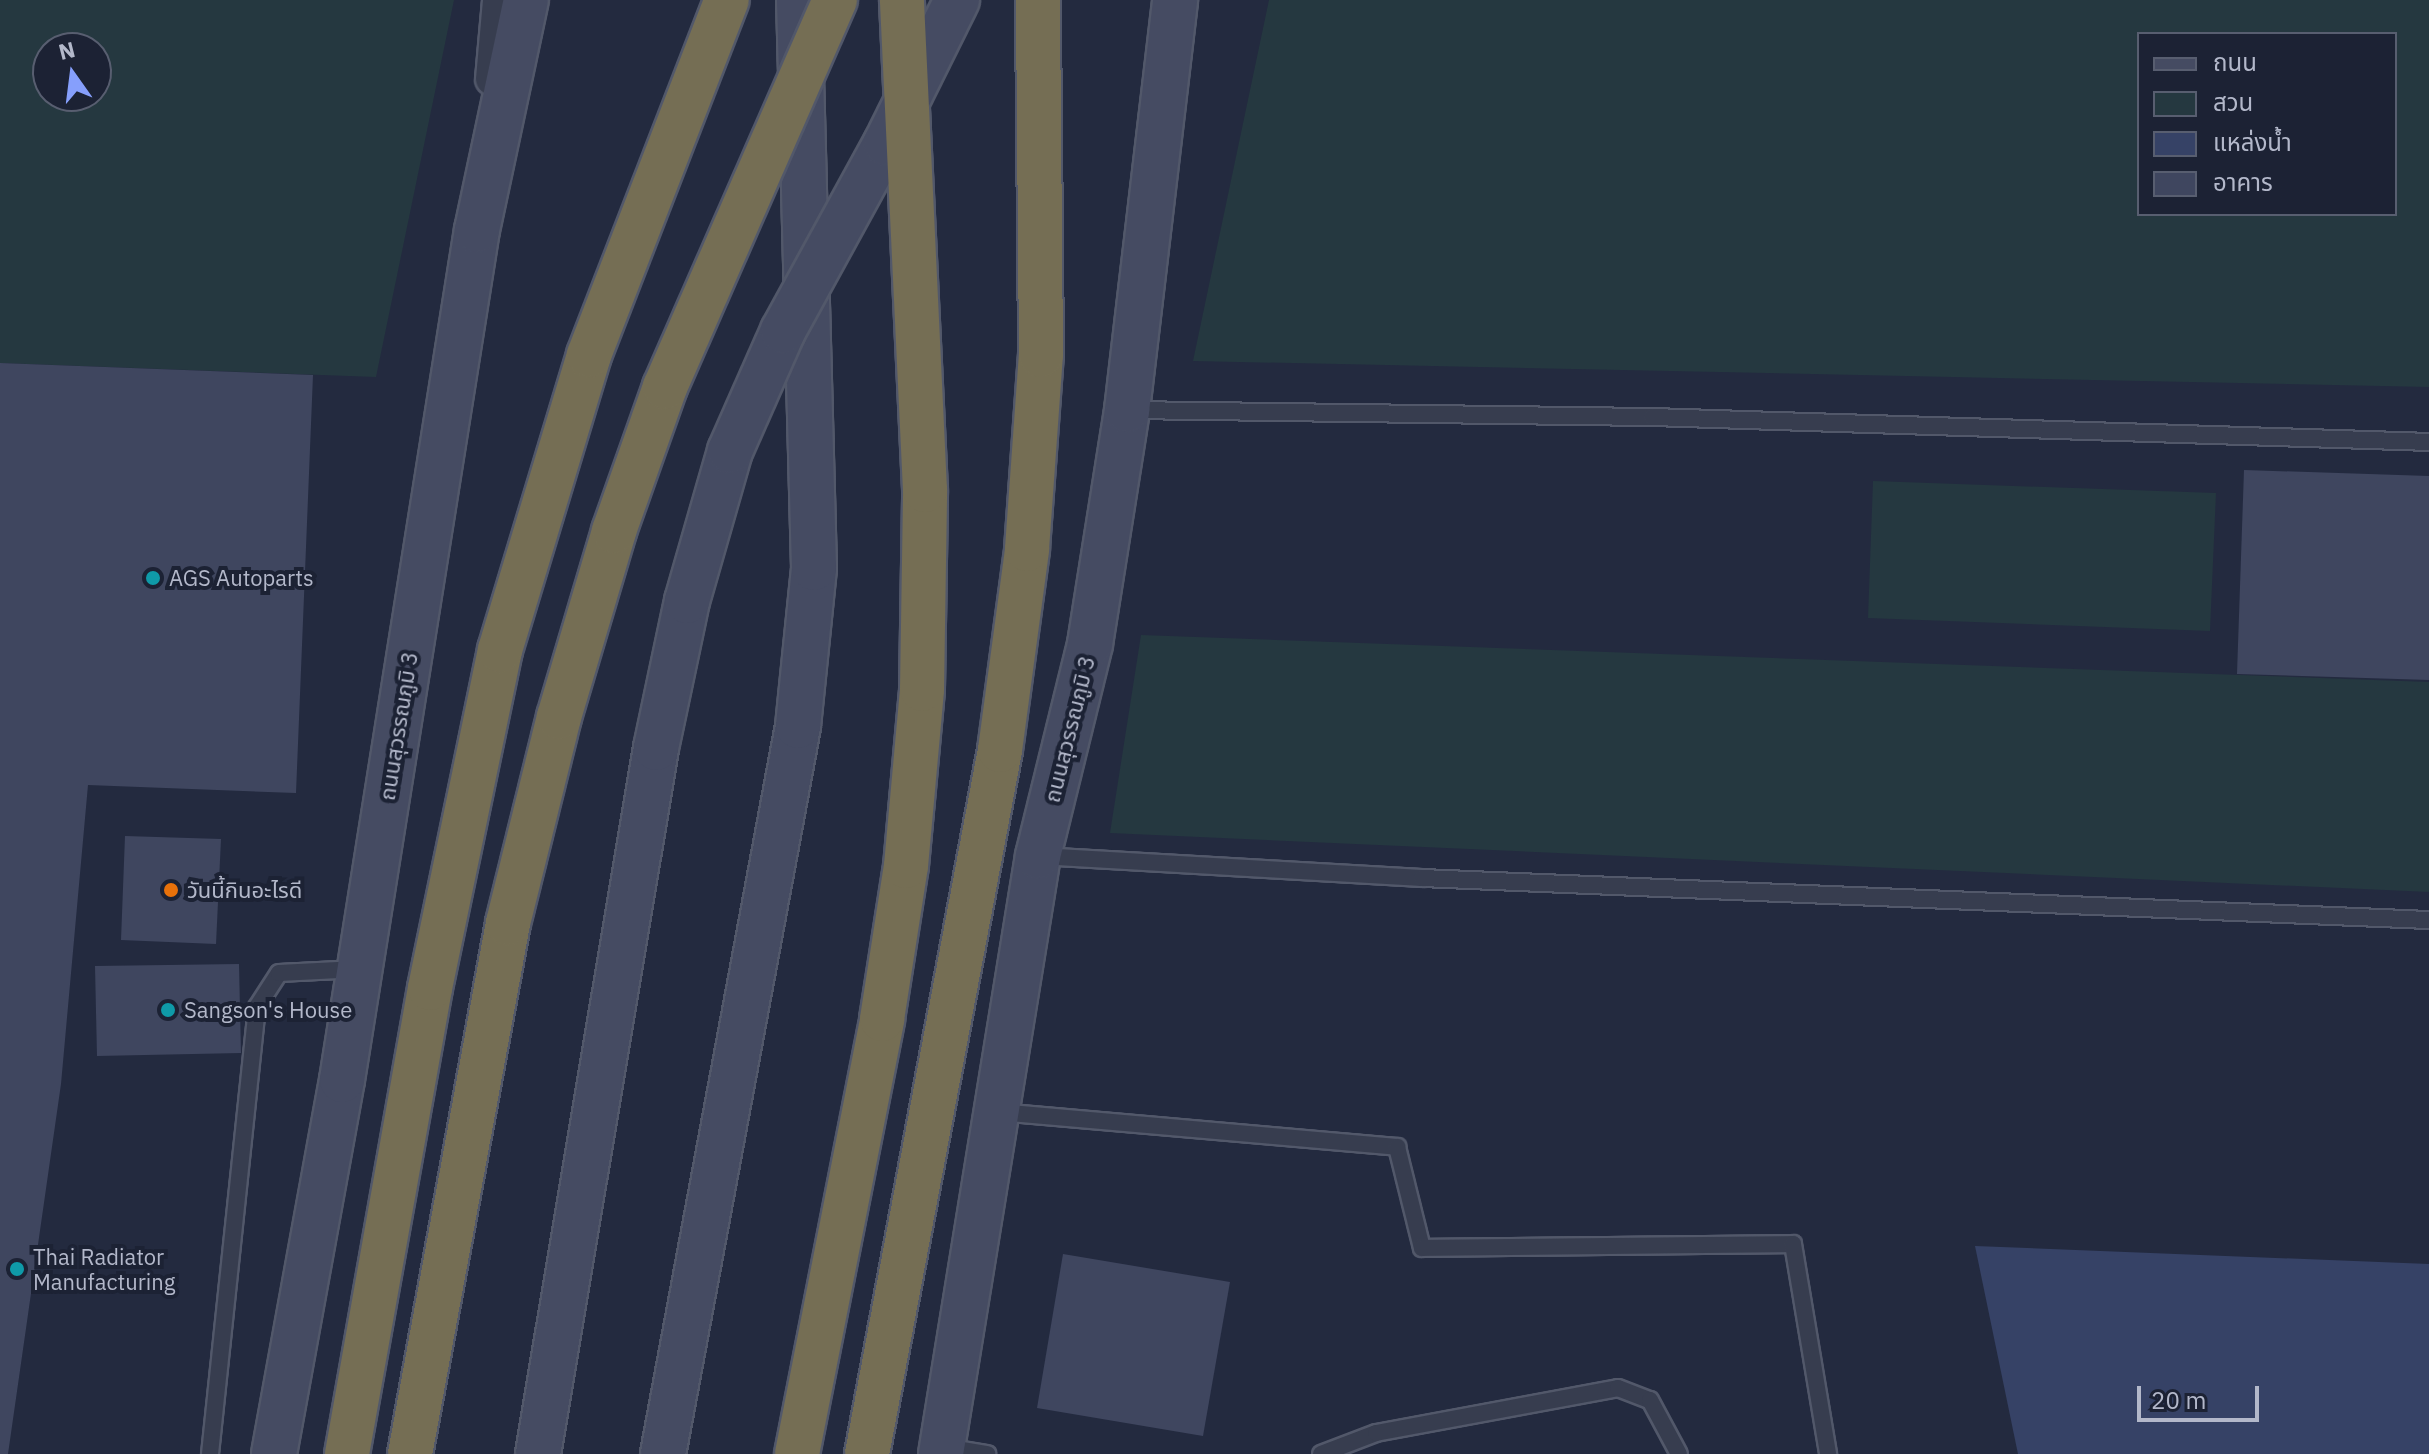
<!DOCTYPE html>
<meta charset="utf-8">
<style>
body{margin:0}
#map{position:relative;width:2429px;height:1454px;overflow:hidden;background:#232a3f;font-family:"IBM Plex Sans","Noto Sans Thai",sans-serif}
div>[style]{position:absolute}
.green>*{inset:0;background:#253840}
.water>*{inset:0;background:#364266}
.building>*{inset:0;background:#3f465f}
.roads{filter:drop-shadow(2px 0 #52586a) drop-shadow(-2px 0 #52586a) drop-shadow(0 2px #52586a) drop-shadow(0 -2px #52586a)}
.service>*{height:16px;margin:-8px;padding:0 8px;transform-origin:8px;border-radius:8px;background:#373d4f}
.minor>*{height:32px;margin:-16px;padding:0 16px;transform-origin:16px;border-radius:16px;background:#373d4f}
.secondary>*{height:44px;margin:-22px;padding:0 22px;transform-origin:22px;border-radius:22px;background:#454b62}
.motorway>*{height:44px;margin:-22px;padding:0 22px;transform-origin:22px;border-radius:22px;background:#756e54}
.bridges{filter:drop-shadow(2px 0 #52586a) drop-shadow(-2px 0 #52586a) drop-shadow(0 2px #52586a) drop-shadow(0 -2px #52586a)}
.secondary-bridge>*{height:44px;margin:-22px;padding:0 22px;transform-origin:22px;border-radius:22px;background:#454b62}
.motorway-bridge>*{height:44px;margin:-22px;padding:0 22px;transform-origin:22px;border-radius:22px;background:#756e54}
.dots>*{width:22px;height:22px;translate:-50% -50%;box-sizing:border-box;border:4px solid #1c2234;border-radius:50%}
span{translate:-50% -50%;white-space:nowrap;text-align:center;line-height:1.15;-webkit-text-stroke:8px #1c2234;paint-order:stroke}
.poi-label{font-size:22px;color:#b3b8ca}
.left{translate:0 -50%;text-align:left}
.street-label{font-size:22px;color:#b3b8ca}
.legend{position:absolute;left:2137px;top:32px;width:260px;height:184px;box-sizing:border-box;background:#1c2234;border:2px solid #585e70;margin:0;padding:10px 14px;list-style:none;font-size:24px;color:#b3b8ca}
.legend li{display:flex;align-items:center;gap:16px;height:40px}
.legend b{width:40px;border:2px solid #585e70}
.north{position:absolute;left:32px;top:32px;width:80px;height:80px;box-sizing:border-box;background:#1c2234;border:2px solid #585e70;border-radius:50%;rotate:346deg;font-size:22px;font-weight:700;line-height:32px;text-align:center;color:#b3b8ca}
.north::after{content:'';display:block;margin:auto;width:28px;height:36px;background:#869ffc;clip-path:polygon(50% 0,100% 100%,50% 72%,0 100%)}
.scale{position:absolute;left:2137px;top:1386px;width:122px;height:36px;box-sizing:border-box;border:4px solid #b3b8ca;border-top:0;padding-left:10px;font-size:24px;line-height:28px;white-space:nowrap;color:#b3b8ca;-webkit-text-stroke:6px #1c2234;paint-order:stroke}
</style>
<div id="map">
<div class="green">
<div style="clip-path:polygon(evenodd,0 0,454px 0,376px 377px,0 363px,0 0,48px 48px,96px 48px,96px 96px,48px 96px,48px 48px)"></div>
<div style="clip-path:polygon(evenodd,1269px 0,2429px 0,2429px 387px,1193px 361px,1269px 0,2395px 34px,2395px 214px,2139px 214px,2139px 34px,2395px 34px)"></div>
<div style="clip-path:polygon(1873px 481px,2216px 493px,2210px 631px,1868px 618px)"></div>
<div style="clip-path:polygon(1141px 635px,2429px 682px,2429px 892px,1110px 833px)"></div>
</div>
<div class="water">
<div style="clip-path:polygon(1975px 1246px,2429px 1264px,2429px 1454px,2018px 1454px)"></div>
</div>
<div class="building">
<div style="clip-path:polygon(0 363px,313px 375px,296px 793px,88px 785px,61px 1084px,8px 1454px,0 1454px)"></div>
<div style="clip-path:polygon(2244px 470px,2429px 476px,2429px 680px,2237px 674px)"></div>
<div style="clip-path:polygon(125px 836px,221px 839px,216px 944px,121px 940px)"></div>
<div style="clip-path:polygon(239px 964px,241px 1053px,97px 1056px,95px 966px)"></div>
<div style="clip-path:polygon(1063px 1254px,1230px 1282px,1203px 1436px,1037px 1408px)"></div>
</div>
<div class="roads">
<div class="service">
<div style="left:1128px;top:410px;width:524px;rotate:0.77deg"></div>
<div style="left:1652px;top:417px;width:777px;rotate:1.84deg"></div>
<div style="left:1039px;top:856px;width:384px;rotate:3.3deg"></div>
<div style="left:1422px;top:878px;width:1008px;rotate:2.39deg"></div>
<div style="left:998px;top:1112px;width:401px;rotate:5deg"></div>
<div style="left:1397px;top:1147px;width:104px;rotate:76.1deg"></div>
<div style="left:1422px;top:1248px;width:371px;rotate:-0.6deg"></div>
<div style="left:1793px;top:1244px;width:213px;rotate:80.5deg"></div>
<div style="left:944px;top:1447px;width:44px;rotate:9.2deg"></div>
<div style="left:210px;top:1454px;width:449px;rotate:-84deg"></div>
<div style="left:257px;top:1007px;width:40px;rotate:-57.1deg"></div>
<div style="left:279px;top:973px;width:79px;rotate:-2.9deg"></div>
<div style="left:1321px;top:1454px;width:59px;rotate:-20.9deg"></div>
<div style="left:1376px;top:1433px;width:246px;rotate:-10.5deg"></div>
<div style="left:1618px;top:1388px;width:34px;rotate:21deg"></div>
<div style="left:1650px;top:1400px;width:61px;rotate:61.8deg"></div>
</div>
<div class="minor">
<div style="left:492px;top:79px;width:79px;rotate:-84.9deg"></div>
</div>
<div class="secondary">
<div style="left:274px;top:1454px;width:380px;rotate:-79.7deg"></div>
<div style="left:342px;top:1080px;width:861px;rotate:-80.98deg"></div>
<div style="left:477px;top:230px;width:235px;rotate:-78deg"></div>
<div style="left:663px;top:1454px;width:740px;rotate:-79.49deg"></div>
<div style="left:798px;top:726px;width:159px;rotate:-84.2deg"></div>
<div style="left:814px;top:568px;width:568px;rotate:-91.51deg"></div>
<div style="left:941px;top:1454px;width:606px;rotate:-80.79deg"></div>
<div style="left:1038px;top:856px;width:218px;rotate:-76.2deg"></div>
<div style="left:1090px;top:644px;width:237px;rotate:-81deg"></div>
<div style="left:1127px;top:410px;width:413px;rotate:-83.3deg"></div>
</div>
<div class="motorway">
<div style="left:347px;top:1454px;width:473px;rotate:-79.9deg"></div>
<div style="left:430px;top:988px;width:345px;rotate:-78.3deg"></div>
<div style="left:500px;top:650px;width:308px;rotate:-73.2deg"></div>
<div style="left:589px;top:355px;width:381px;rotate:-68.8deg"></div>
<div style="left:867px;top:1454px;width:716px;rotate:-79.3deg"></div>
<div style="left:1000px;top:750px;width:203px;rotate:-82.3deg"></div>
<div style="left:1027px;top:549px;width:195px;rotate:-85.9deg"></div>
<div style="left:1041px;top:355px;width:355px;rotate:-90.5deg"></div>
</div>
</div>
<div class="bridges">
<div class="secondary-bridge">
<div style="left:538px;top:1454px;width:716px;rotate:-80.51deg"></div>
<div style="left:656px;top:748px;width:150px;rotate:-78.1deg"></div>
<div style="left:687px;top:601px;width:156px;rotate:-74deg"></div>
<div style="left:730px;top:451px;width:131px;rotate:-66.2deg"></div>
<div style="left:783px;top:331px;width:214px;rotate:-61.3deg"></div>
<div style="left:886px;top:143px;width:160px;rotate:-63.6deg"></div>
</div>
<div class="motorway-bridge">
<div style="left:410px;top:1454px;width:540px;rotate:-79.54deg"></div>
<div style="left:508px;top:923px;width:212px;rotate:-76.1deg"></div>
<div style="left:559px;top:717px;width:194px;rotate:-73.5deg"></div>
<div style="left:614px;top:531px;width:153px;rotate:-70.5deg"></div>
<div style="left:665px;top:387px;width:423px;rotate:-66.3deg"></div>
<div style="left:797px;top:1454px;width:443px;rotate:-78.9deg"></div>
<div style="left:882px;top:1019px;width:155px;rotate:-81.1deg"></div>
<div style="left:906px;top:866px;width:178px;rotate:-84.8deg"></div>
<div style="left:922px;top:689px;width:199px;rotate:-89.1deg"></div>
<div style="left:925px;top:490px;width:491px;rotate:-92.7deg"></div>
</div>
</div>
<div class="dots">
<div style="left:153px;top:578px;background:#0f9aa8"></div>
<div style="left:171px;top:890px;background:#e8710a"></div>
<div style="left:168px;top:1010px;background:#0f9aa8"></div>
<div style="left:17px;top:1269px;background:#0f9aa8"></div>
</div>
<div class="poi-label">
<span class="left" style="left:169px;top:578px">AGS Autoparts</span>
<span class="left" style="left:187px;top:890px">วันนี้กินอะไรดี</span>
<span class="left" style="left:184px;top:1010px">Sangson's House</span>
<span class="left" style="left:33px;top:1269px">Thai Radiator<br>Manufacturing</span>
</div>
<div class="street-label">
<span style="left:398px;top:726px;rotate:-81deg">ถนนสุวรรณภูมิ 3</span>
<span style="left:1069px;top:729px;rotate:-76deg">ถนนสุวรรณภูมิ 3</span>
</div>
<ul class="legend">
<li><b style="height:10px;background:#454b62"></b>ถนน</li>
<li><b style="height:22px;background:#253840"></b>สวน</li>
<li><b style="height:22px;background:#364266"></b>แหล่งน้ำ</li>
<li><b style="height:22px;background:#3f465f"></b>อาคาร</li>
</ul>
<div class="north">N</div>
<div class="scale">20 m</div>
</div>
